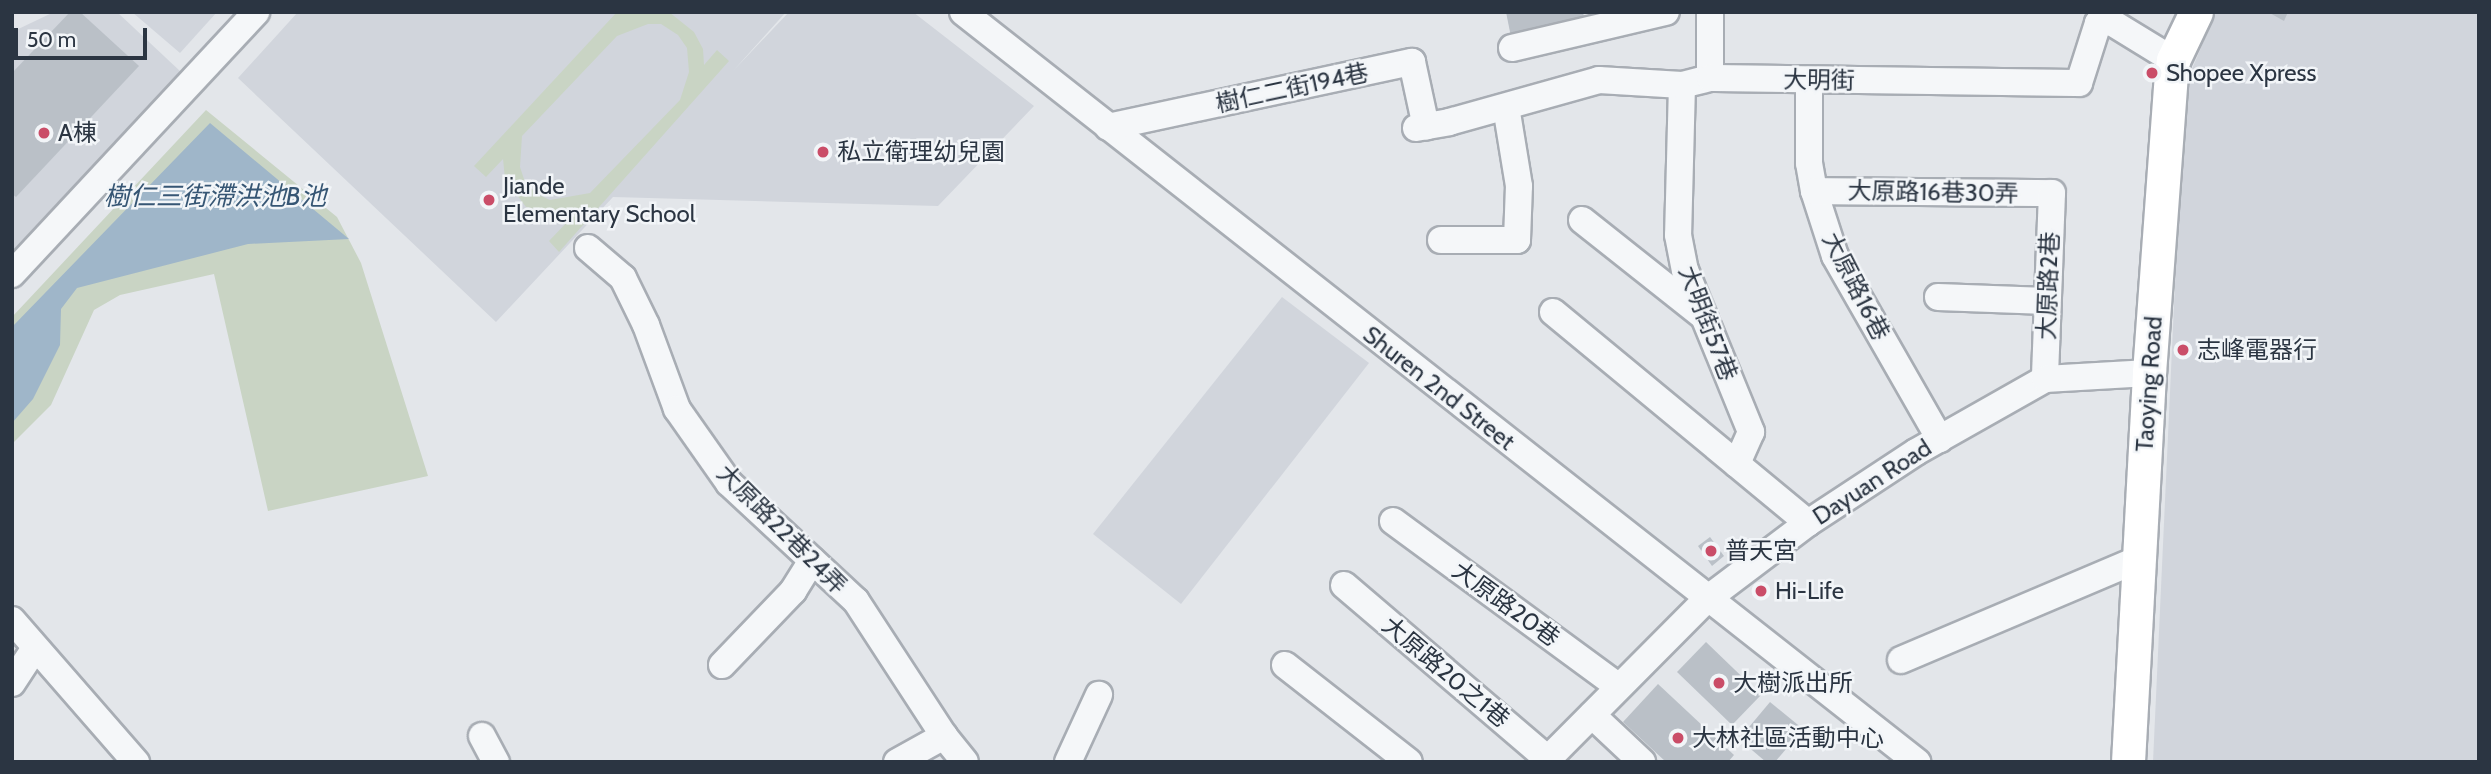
<!DOCTYPE html>
<meta charset="utf-8">
<style>
body{margin:0}
#map{position:relative;width:2491px;height:774px;overflow:hidden;background:#e3e6ea;font-family:Cabin,"Noto Sans TC",sans-serif}
div>[style]{position:absolute}
.built>*{inset:0;background:#d1d5dc}
.green>*{inset:0;background:#c9d4c4}
.water>*{inset:0;background:#9fb6c9}
.building>*{inset:0;background:#bac0c7}
.roads{filter:drop-shadow(2px 0 #a8adb4) drop-shadow(-2px 0 #a8adb4) drop-shadow(0 2px #a8adb4) drop-shadow(0 -2px #a8adb4)}
.minor>*{height:26px;margin:-13px;padding:0 13px;transform-origin:13px;border-radius:13px;background:#f5f7f9}
.major>*{height:33px;margin:-16.5px;padding:0 16.5px;transform-origin:16.5px;border-radius:16.5px;background:#fff}
.dots>*{width:19px;height:19px;translate:-50% -50%;box-sizing:border-box;border:4px solid #f2f5f8;border-radius:50%}
span{translate:-50% -50%;white-space:nowrap;text-align:center;line-height:1.15;-webkit-text-stroke:5px #f2f5f8;paint-order:stroke}
.poi-label{font-size:24px;color:#2b3542}
.left{translate:0 -50%;text-align:left}
.street-label{font-size:24px;color:#2b3542}
.water-label{font-size:26px;color:#365674;font-style:italic}
.frame{position:absolute;inset:0;border:14px solid #2b3542;pointer-events:none}
.scale{position:absolute;left:14px;top:28px;width:133px;height:32px;box-sizing:border-box;border:4px solid #2b3542;border-top:0;padding-left:9px;font-size:21px;line-height:24px;white-space:nowrap;color:#2b3542;-webkit-text-stroke:5px #f2f5f8;paint-order:stroke}
</style>
<div id="map">
<div class="built">
<div style="clip-path:polygon(54px 12px,117px 12px,181px 72px,12px 251px,12px 32px)"></div>
<div style="clip-path:polygon(132px 12px,217px 12px,180px 53px)"></div>
<div style="clip-path:polygon(298px 12px,786px 12px,733px 71px,789px 12px,913px 12px,1034px 106px,938px 206px,613px 197px,496px 322px,238px 78px)"></div>
<div style="clip-path:polygon(2216px 12px,2479px 12px,2479px 762px,2153px 762px,2184px 88px)"></div>
<div style="clip-path:polygon(1282px 297px,1369px 363px,1181px 604px,1093px 534px)"></div>
</div>
<div class="green">
<div style="clip-path:polygon(evenodd,617px 12px,669px 12px,694px 32px,703px 49px,704px 65px,717px 50px,729px 61px,559px 252px,549px 241px,571px 218px,526px 207px,505px 179px,503px 159px,486px 177px,474px 166px,617px 12px,648px 24px,661px 24px,678px 35px,687px 48px,689px 72px,680px 100px,590px 193px,550px 200px,537px 194px,525px 182px,520px 167px,522px 136px,617px 36px,648px 24px)"></div>
<div style="clip-path:polygon(206px 110px,337px 217px,361px 263px,428px 476px,268px 511px,214px 274px,120px 295px,94px 310px,51px 405px,12px 444px,12px 317px)"></div>
</div>
<div class="water">
<div style="clip-path:polygon(210px 123px,349px 239px,248px 244px,77px 288px,61px 309px,60px 345px,33px 399px,12px 423px,12px 327px)"></div>
</div>
<div class="building">
<div style="clip-path:polygon(70px 12px,80px 12px,139px 66px,16px 197px,12px 194px,12px 73px)"></div>
<div style="clip-path:polygon(1506px 12px,1583px 12px,1585px 23px,1511px 37px)"></div>
<div style="clip-path:polygon(2268px 12px,2288px 12px,2284px 21px)"></div>
<div style="clip-path:polygon(1710px 537px,1724px 556px,1712px 566px,1698px 546px)"></div>
<div style="clip-path:polygon(1706px 642px,1761px 695px,1732px 725px,1677px 672px)"></div>
<div style="clip-path:polygon(1658px 684px,1734px 755px,1728px 762px,1666px 762px,1623px 722px)"></div>
<div style="clip-path:polygon(1770px 702px,1803px 729px,1775px 762px,1766px 762px,1739px 739px)"></div>
</div>
<div class="roads">
<div class="minor">
<div style="left:963px;top:12px;width:1214px;rotate:38.17deg"></div>
<div style="left:1512px;top:48px;width:158px;rotate:-13.2deg"></div>
<div style="left:1710px;top:78px;width:66px;rotate:-90deg"></div>
<div style="left:1809px;top:81px;width:82px;rotate:90deg"></div>
<div style="left:1809px;top:163px;width:28px;rotate:80deg"></div>
<div style="left:1814px;top:191px;width:68px;rotate:72.1deg"></div>
<div style="left:1835px;top:256px;width:211px;rotate:60.2deg"></div>
<div style="left:1682px;top:85px;width:150px;rotate:91.5deg"></div>
<div style="left:1678px;top:235px;width:36px;rotate:79deg"></div>
<div style="left:1685px;top:270px;width:175px;rotate:67.8deg"></div>
<div style="left:1751px;top:432px;width:35px;rotate:114deg"></div>
<div style="left:1108px;top:127px;width:311px;rotate:-12.1deg"></div>
<div style="left:1412px;top:62px;width:66px;rotate:77.8deg"></div>
<div style="left:1416px;top:128px;width:34px;rotate:-10deg"></div>
<div style="left:1449px;top:122px;width:156px;rotate:-15.6deg"></div>
<div style="left:1599px;top:80px;width:83px;rotate:3.4deg"></div>
<div style="left:1682px;top:85px;width:29px;rotate:-14deg"></div>
<div style="left:1710px;top:78px;width:369px;rotate:0.8deg"></div>
<div style="left:2079px;top:83px;width:63px;rotate:-72.4deg"></div>
<div style="left:2098px;top:23px;width:13px;rotate:-4deg"></div>
<div style="left:2111px;top:22px;width:73px;rotate:31.5deg"></div>
<div style="left:1814px;top:191px;width:238px;rotate:0.5deg"></div>
<div style="left:2052px;top:193px;width:186px;rotate:92.2deg"></div>
<div style="left:1582px;top:220px;width:153px;rotate:38.4deg"></div>
<div style="left:1441px;top:240px;width:76px"></div>
<div style="left:1517px;top:240px;width:54px;rotate:-87.9deg"></div>
<div style="left:1519px;top:186px;width:80px;rotate:-99.3deg"></div>
<div style="left:588px;top:248px;width:46px;rotate:40.6deg"></div>
<div style="left:623px;top:278px;width:52px;rotate:63.9deg"></div>
<div style="left:646px;top:325px;width:90px;rotate:69.7deg"></div>
<div style="left:677px;top:409px;width:90px;rotate:54.9deg"></div>
<div style="left:729px;top:483px;width:173px;rotate:42.9deg"></div>
<div style="left:856px;top:601px;width:161px;rotate:56.9deg"></div>
<div style="left:12px;top:274px;width:358px;rotate:-47deg"></div>
<div style="left:1938px;top:297px;width:109px;rotate:2.1deg"></div>
<div style="left:1553px;top:312px;width:331px;rotate:39.6deg"></div>
<div style="left:1393px;top:521px;width:280px;rotate:36.3deg"></div>
<div style="left:1344px;top:585px;width:268px;rotate:40.5deg"></div>
<div style="left:12px;top:620px;width:189px;rotate:48.9deg"></div>
<div style="left:1901px;top:660px;width:259px;rotate:-23deg"></div>
<div style="left:722px;top:665px;width:103px;rotate:-46.2deg"></div>
<div style="left:793px;top:591px;width:36px;rotate:-58deg"></div>
<div style="left:1285px;top:665px;width:157px;rotate:38deg"></div>
<div style="left:12px;top:683px;width:42px;rotate:-56.7deg"></div>
<div style="left:1592px;top:715px;width:69px;rotate:43.2deg"></div>
<div style="left:482px;top:736px;width:30px;rotate:62deg"></div>
<div style="left:897px;top:762px;width:54px;rotate:-29deg"></div>
<div style="left:944px;top:736px;width:33px;rotate:51deg"></div>
<div style="left:1068px;top:762px;width:74px;rotate:-65.2deg"></div>
<div style="left:1545px;top:762px;width:230px;rotate:-45.2deg"></div>
<div style="left:1707px;top:599px;width:126px;rotate:-37deg"></div>
<div style="left:1808px;top:523px;width:129px;rotate:-33.3deg"></div>
<div style="left:1916px;top:452px;width:148px;rotate:-29.5deg"></div>
<div style="left:2045px;top:379px;width:104px;rotate:-3.3deg"></div>
</div>
<div class="major">
<div style="left:2128px;top:762px;width:390px;rotate:-86.9deg"></div>
<div style="left:2149px;top:373px;width:298px;rotate:-85.8deg"></div>
<div style="left:2171px;top:76px;width:16px;rotate:-83deg"></div>
<div style="left:2173px;top:60px;width:53px;rotate:-64.4deg"></div>
</div>
</div>
<div class="dots">
<div style="left:2152px;top:73px;background:#ca4d68"></div>
<div style="left:44px;top:133px;background:#ca4d68"></div>
<div style="left:823px;top:152px;background:#ca4d68"></div>
<div style="left:489px;top:200px;background:#ca4d68"></div>
<div style="left:2183px;top:350px;background:#ca4d68"></div>
<div style="left:1711px;top:551px;background:#ca4d68"></div>
<div style="left:1761px;top:591px;background:#ca4d68"></div>
<div style="left:1719px;top:683px;background:#ca4d68"></div>
<div style="left:1678px;top:738px;background:#ca4d68"></div>
</div>
<div class="poi-label">
<span class="left" style="left:2166px;top:73px">Shopee Xpress</span>
<span class="left" style="left:58px;top:133px">A棟</span>
<span class="left" style="left:837px;top:152px">私立衛理幼兒園</span>
<span class="left" style="left:503px;top:200px">Jiande<br>Elementary School</span>
<span class="left" style="left:2197px;top:350px">志峰電器行</span>
<span class="left" style="left:1725px;top:551px">普天宮</span>
<span class="left" style="left:1775px;top:591px">Hi-Life</span>
<span class="left" style="left:1733px;top:683px">大樹派出所</span>
<span class="left" style="left:1692px;top:738px">大林社區活動中心</span>
</div>
<div class="street-label">
<span style="left:1819px;top:80px;rotate:1deg">大明街</span>
<span style="left:1292px;top:88px;rotate:-12deg">樹仁二街194巷</span>
<span style="left:1933px;top:192px;rotate:1deg">大原路16巷30弄</span>
<span style="left:1856px;top:286px;rotate:63deg">大原路16巷</span>
<span style="left:2048px;top:286px;rotate:-88deg">大原路2巷</span>
<span style="left:1708px;top:323px;rotate:69deg">大明街57巷</span>
<span style="left:2149px;top:384px;rotate:-86deg">Taoying Road</span>
<span style="left:1439px;top:388px;rotate:38deg">Shuren 2nd Street</span>
<span style="left:1872px;top:482px;rotate:-33deg">Dayuan Road</span>
<span style="left:782px;top:529px;rotate:45deg">大原路22巷24弄</span>
<span style="left:1506px;top:604px;rotate:36deg">大原路20巷</span>
<span style="left:1446px;top:672px;rotate:40deg">大原路20之1巷</span>
</div>
<div class="water-label">
<span style="left:215px;top:197px">樹仁三街滯洪池B池</span>
</div>
<div class="frame"></div>
<div class="scale">50 m</div>
</div>
